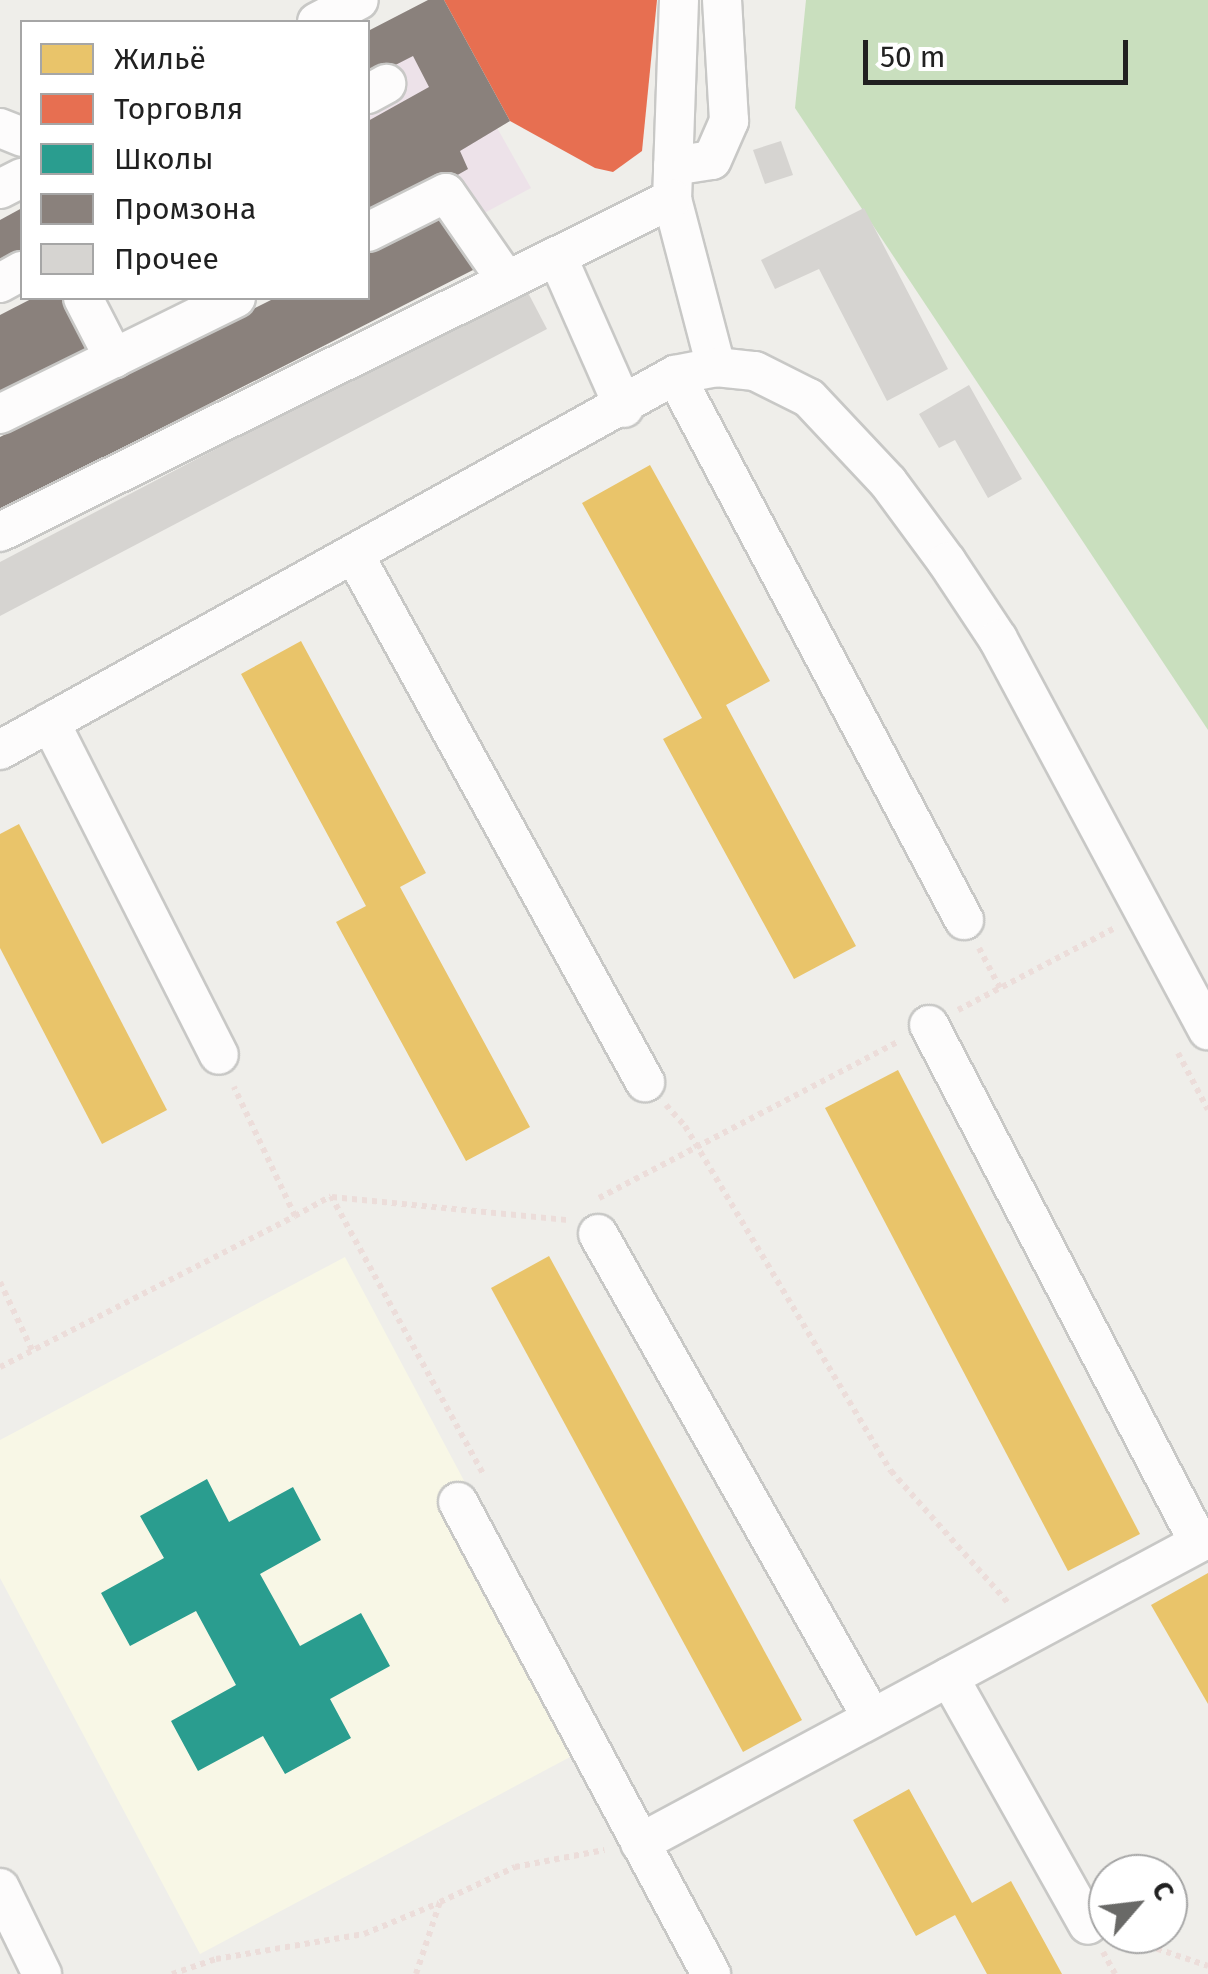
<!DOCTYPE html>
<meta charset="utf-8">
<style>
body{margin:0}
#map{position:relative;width:1208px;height:1974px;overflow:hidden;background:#efeeea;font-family:"Fira Sans",sans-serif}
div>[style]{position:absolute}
.industrial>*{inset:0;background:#ede2e9}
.education>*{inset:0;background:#f8f7e6}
.forest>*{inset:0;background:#c9dfbe}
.homes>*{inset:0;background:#e9c46a}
.shops>*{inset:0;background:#e76f51}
.schools>*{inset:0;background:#2a9d8f}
.industry>*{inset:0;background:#8a817c}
.building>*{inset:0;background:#d6d4d1}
.path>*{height:6px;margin-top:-3px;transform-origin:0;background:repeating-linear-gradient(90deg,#ecddda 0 5px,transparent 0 10px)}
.roads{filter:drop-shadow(2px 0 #c8c8c6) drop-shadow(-2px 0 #c8c8c6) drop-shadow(0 2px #c8c8c6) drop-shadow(0 -2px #c8c8c6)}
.minor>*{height:38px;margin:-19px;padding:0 19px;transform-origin:19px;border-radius:19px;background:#fdfcfc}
span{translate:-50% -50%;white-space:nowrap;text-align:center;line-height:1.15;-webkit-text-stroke:10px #fff;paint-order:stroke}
.legend{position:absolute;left:20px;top:20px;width:350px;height:280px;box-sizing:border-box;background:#fff;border:2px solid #a6a6a6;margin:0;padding:12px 18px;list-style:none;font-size:30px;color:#212121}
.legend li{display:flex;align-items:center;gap:20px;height:50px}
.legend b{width:50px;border:2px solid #a6a6a6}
.north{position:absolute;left:1088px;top:1854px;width:100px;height:100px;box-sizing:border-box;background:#fff;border:2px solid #a6a6a6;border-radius:50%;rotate:62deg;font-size:28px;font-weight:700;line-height:40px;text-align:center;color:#212121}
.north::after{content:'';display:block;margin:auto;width:35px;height:45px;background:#696967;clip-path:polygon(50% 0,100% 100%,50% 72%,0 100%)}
.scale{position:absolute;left:863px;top:40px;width:265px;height:45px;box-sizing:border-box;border:5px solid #212121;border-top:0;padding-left:12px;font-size:30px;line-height:35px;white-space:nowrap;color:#212121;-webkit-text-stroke:8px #fff;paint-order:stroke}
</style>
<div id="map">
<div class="industrial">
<div style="clip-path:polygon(428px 5px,531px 188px,368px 275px,368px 37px)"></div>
</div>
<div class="education">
<div style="clip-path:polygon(345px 1257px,602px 1740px,200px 1954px,0 1578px,0 1440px)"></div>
</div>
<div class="forest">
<div style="clip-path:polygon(806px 0,1208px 0,1208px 730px,795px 108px)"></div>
</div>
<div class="homes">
<div style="clip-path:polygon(650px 465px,770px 681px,726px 705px,856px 946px,794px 979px,663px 739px,702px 718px,582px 503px)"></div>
<div style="clip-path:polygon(301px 641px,426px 873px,400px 887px,530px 1127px,466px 1161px,336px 922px,366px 906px,241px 674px)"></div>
<div style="clip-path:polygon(19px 824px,167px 1110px,102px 1144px,0 948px,0 834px)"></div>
<div style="clip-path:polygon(898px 1070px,1140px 1534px,1068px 1571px,825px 1108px)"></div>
<div style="clip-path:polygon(549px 1256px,802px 1720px,743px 1752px,491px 1288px)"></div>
<div style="clip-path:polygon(1208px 1573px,1208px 1704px,1151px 1605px)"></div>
<div style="clip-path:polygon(909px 1789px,972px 1903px,1011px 1881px,1062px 1974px,987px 1974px,955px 1915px,916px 1936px,853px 1820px)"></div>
</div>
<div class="shops">
<div style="clip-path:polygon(444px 0,657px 0,642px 151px,613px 172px,595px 168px,510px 121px)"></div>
</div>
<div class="schools">
<div style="clip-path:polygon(207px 1479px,229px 1522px,293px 1487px,321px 1540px,260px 1574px,300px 1646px,361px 1613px,390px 1666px,330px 1699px,351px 1738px,285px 1774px,263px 1736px,198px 1771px,171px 1721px,236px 1685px,196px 1611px,130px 1646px,101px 1593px,164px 1558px,140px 1516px)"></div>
</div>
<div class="industry">
<div style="clip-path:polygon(428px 0,444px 0,510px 121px,460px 151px,468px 169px,368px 226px,368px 121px,429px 87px,413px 56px,368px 79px,368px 31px)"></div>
<div style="clip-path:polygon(22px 208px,22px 251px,0 262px,0 220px)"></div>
<div style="clip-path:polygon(446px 211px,475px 269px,0 510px,0 437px,275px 298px,368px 298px,368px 250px)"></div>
<div style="clip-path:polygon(33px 298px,65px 298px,93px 350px,0 398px,0 315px)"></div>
</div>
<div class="building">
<div style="clip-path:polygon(781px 141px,793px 175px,765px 184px,753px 150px)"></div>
<div style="clip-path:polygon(864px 208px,948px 369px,887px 401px,819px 269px,775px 289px,761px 260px)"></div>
<div style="clip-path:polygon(525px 287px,547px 329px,0 616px,0 562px)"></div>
<div style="clip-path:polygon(969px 385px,1022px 479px,988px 498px,955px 440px,939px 448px,919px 414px)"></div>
</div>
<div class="path">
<div style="left:979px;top:948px;width:45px;rotate:62.3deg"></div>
<div style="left:958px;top:1010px;width:177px;rotate:-27.6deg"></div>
<div style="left:1178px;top:1053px;width:64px;rotate:62.2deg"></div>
<div style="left:666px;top:1105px;width:28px;rotate:48deg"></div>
<div style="left:685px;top:1126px;width:402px;rotate:59.2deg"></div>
<div style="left:891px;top:1471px;width:178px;rotate:48.4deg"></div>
<div style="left:332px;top:1197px;width:237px;rotate:5.6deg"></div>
<div style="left:599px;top:1198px;width:337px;rotate:-27.6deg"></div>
<div style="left:295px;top:1216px;width:41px;rotate:-29.1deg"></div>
<div style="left:331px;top:1196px;width:318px;rotate:61.3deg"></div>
<div style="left:0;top:1282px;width:75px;rotate:64.8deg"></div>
<div style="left:0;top:1367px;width:331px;rotate:-27.1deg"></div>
<div style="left:295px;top:1216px;width:143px;rotate:-115.3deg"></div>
<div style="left:1119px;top:1936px;width:94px;rotate:18.6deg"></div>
<div style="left:1103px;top:1952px;width:25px;rotate:61deg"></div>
<div style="left:172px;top:1974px;width:46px;rotate:-18.8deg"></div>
<div style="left:216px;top:1959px;width:150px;rotate:-9.6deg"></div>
<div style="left:364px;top:1934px;width:81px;rotate:-22.5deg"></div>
<div style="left:416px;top:1974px;width:76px;rotate:-71.6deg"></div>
<div style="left:440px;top:1902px;width:83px;rotate:-25deg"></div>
<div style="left:515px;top:1867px;width:91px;rotate:-10.8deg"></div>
</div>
<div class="roads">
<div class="minor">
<div style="left:679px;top:0;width:199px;rotate:92deg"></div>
<div style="left:672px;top:199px;width:174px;rotate:75.3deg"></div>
<div style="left:317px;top:22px;width:47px;rotate:-27.6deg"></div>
<div style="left:368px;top:94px;width:21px;rotate:-29deg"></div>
<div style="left:0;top:128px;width:24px;rotate:22deg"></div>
<div style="left:673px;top:166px;width:39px;rotate:-9deg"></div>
<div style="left:712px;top:160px;width:43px;rotate:-66.4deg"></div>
<div style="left:729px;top:121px;width:121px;rotate:-93.3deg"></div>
<div style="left:0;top:189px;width:25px;rotate:-27deg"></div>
<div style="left:368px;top:232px;width:87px;rotate:-26.6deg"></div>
<div style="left:446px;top:193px;width:107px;rotate:55.3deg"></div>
<div style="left:557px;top:256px;width:166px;rotate:66.2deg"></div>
<div style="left:0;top:283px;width:25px;rotate:-29deg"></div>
<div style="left:83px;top:298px;width:68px;rotate:62.7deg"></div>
<div style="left:675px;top:375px;width:617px;rotate:62.06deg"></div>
<div style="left:0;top:414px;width:263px;rotate:-26.2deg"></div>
<div style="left:0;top:532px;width:750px;rotate:-26.36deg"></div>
<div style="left:355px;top:556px;width:601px;rotate:61.13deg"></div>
<div style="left:50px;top:722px;width:373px;rotate:63.1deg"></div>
<div style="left:0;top:750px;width:772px;rotate:-29.05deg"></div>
<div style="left:675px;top:375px;width:42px;rotate:-11deg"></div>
<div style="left:716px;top:367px;width:39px;rotate:6deg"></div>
<div style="left:755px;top:371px;width:60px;rotate:26.6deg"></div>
<div style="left:809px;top:398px;width:115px;rotate:46.8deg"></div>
<div style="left:888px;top:482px;width:99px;rotate:53.6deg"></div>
<div style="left:947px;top:562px;width:92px;rotate:56.5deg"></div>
<div style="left:998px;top:639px;width:444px;rotate:61.8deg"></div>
<div style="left:929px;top:1025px;width:584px;rotate:62.47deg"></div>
<div style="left:598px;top:1234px;width:556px;rotate:60.49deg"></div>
<div style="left:458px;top:1502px;width:536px;rotate:61.81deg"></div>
<div style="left:949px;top:1677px;width:284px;rotate:60.7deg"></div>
<div style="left:640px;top:1843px;width:645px;rotate:-28.23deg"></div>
<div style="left:0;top:1888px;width:96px;rotate:64deg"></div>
</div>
</div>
<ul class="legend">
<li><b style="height:28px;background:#e9c46a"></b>Жильё</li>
<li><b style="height:28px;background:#e76f51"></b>Торговля</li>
<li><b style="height:28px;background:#2a9d8f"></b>Школы</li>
<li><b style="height:28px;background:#8a817c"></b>Промзона</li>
<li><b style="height:28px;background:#d6d4d1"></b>Прочее</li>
</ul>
<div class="north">С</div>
<div class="scale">50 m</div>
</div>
